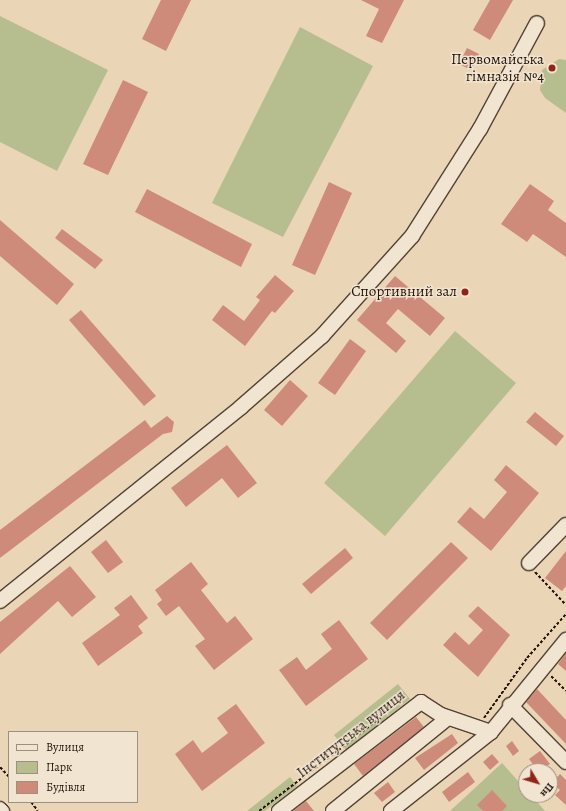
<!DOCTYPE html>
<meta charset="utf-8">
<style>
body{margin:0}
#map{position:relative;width:566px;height:811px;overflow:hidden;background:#ead5b7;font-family:Alegreya,serif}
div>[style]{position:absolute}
.green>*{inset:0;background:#b6bd8f}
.building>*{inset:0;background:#cf8b7a}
.path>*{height:2px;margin-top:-1px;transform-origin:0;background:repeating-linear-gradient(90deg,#221209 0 3px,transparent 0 5px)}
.roads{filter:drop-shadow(1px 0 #544334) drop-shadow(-1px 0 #544334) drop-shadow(0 1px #544334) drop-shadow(0 -1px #544334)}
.minor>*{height:14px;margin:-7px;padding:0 7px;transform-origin:7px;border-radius:7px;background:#f1e4d0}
.dots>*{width:11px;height:11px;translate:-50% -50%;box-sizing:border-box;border:2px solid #f1e4d0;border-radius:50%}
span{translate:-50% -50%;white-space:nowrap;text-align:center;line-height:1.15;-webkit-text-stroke:3px #f1e4d0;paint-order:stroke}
.poi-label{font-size:15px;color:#221209}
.right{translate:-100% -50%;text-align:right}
.street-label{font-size:15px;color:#221209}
.legend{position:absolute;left:8px;top:731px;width:130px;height:72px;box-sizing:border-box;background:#f1e4d0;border:1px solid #9e9080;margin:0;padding:5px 7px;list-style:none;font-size:12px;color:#221209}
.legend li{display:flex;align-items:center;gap:8px;height:20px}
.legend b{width:20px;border:1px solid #9e9080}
.north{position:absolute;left:518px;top:763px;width:40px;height:40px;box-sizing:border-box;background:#f1e4d0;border:1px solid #9e9080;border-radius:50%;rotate:128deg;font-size:11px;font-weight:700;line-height:16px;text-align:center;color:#221209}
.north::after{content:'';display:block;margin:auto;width:14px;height:18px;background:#8f2418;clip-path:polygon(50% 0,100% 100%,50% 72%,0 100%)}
</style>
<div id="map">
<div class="green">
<div style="clip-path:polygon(0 16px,108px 70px,57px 171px,0 142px)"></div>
<div style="clip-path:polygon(300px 27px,373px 66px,283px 237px,212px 203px)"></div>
<div style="clip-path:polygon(559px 59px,566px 60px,566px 113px,545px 98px,540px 90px,542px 70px)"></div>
<div style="clip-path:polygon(455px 331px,516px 383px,385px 536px,324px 483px)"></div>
<div style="clip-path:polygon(398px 684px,410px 699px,346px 750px,334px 735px)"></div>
<div style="clip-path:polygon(502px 763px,526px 790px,526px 795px,531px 795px,545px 811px,450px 811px)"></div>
<div style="clip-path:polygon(290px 777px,297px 786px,265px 811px,247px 811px)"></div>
</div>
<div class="building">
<div style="clip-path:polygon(161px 0,191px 0,166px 51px,142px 39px)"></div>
<div style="clip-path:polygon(361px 0,404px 0,382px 43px,366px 36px,379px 9px)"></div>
<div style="clip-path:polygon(490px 0,513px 0,490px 40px,473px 30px)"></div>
<div style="clip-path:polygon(467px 48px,479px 54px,471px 70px,459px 64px)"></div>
<div style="clip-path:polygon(123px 80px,148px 92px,108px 175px,83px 164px)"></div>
<div style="clip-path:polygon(329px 182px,352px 193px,315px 275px,292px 265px)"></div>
<div style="clip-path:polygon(530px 184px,554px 201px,548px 210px,566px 223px,566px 257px,533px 234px,527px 242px,501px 224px)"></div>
<div style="clip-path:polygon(147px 189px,252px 244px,241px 267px,135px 212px)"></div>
<div style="clip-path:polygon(0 220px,74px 284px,57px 305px,0 256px)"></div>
<div style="clip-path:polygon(62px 229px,103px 260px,95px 269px,55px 238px)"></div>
<div style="clip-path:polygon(275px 275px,294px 291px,275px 313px,272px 311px,245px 346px,212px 320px,223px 305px,244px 321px,260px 300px,256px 297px)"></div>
<div style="clip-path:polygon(395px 276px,445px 318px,430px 336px,398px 309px,386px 323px,406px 341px,396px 353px,357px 320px)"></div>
<div style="clip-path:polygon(81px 310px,156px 396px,144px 406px,69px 320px)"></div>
<div style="clip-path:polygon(350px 339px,366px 351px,335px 395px,318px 383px)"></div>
<div style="clip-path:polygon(290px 380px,308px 396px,282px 426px,264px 410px)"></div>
<div style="clip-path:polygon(535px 412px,564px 436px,556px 446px,526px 422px)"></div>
<div style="clip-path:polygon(167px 416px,174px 422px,172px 432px,163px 434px,0 558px,0 530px,145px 420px,151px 428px)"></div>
<div style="clip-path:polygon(227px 445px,257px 483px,238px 498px,222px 478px,186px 507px,171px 488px)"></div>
<div style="clip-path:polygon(506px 465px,539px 493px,491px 551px,457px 522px,470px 507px,484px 519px,507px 492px,494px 480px)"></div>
<div style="clip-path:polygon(106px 540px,123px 562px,108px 573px,91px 552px)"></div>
<div style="clip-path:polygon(451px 542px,468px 558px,387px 640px,370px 623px)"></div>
<div style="clip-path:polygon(345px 548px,353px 558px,311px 594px,302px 584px)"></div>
<div style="clip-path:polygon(566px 551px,566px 586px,562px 591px,545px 578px)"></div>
<div style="clip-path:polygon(191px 562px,208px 584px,201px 590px,227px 623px,235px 616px,253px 639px,214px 670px,195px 646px,205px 639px,179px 606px,166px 616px,157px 604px,162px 600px,155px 590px)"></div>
<div style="clip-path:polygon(70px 566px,96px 597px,72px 617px,58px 601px,0 654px,0 622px)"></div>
<div style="clip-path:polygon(131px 595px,148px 618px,138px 626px,143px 633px,98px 666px,82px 643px,120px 615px,114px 608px)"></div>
<div style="clip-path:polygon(478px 606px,510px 635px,478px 677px,443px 645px,455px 632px,469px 645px,483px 630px,468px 616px)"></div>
<div style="clip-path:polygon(339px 620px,368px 659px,306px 706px,279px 670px,297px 657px,306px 670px,332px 649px,321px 634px)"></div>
<div style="clip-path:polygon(566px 653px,566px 671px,558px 664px)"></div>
<div style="clip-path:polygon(537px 689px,566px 720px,566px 744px,526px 702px)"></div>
<div style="clip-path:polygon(236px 704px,265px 743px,202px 791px,175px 754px,193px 740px,202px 753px,228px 733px,217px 718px)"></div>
<div style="clip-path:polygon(416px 717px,424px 727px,363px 776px,354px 764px)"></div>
<div style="clip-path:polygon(452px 734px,458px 743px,424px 770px,415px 758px)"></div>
<div style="clip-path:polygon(512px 741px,519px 751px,513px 756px,506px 746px)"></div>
<div style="clip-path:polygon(540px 751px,550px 764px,538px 771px,529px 759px)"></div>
<div style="clip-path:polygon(492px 754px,499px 762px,490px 770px,483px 762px)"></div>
<div style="clip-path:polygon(468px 772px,475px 782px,449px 802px,442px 792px)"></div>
<div style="clip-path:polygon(560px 774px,566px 780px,566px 805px,555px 795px,560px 790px,552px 783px)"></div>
<div style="clip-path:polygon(388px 782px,395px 792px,382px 802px,374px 793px)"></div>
<div style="clip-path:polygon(492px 790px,507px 806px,502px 811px,483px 811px,477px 805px)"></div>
<div style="clip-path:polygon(306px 801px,314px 811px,293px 811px)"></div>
</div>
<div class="path">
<div style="left:535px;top:572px;width:45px;rotate:46.8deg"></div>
<div style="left:551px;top:676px;width:21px;rotate:45deg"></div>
<div style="left:484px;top:718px;width:74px;rotate:-54.4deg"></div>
<div style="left:527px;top:658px;width:59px;rotate:-48.4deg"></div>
<div style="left:0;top:767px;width:13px;rotate:48deg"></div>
<div style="left:31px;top:802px;width:11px;rotate:52deg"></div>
<div style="left:259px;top:811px;width:153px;rotate:-37.5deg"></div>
</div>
<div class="roads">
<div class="minor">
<div style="left:529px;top:563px;width:53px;rotate:-45.8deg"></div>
<div style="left:0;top:601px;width:309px;rotate:-38.8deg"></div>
<div style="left:241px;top:407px;width:108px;rotate:-41.2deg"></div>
<div style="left:322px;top:336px;width:135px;rotate:-48deg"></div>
<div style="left:412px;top:236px;width:127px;rotate:-57.6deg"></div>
<div style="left:480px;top:129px;width:120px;rotate:-61.7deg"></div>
<div style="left:510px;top:705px;width:80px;rotate:45.5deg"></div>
<div style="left:0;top:809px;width:3px;rotate:45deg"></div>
<div style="left:279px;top:811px;width:179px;rotate:-37.5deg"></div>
<div style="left:421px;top:702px;width:24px;rotate:33deg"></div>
<div style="left:441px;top:715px;width:53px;rotate:18.8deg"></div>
<div style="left:333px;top:811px;width:148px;rotate:-39deg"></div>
<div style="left:391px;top:811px;width:127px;rotate:-38.3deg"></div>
<div style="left:491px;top:732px;width:119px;rotate:-50.8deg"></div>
</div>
</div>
<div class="dots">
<div style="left:552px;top:68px;background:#8f2418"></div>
<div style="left:465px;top:292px;background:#8f2418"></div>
</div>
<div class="poi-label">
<span class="right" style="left:544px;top:68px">Первомайська<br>гімназія №4</span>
<span class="right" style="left:457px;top:292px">Спортивний зал</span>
</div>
<div class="street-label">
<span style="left:351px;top:734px;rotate:-38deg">Інститутська вулиця</span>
</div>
<ul class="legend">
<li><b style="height:5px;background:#f1e4d0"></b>Вулиця</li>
<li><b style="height:11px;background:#b6bd8f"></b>Парк</li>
<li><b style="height:11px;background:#cf8b7a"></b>Будівля</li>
</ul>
<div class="north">Пн</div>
</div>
